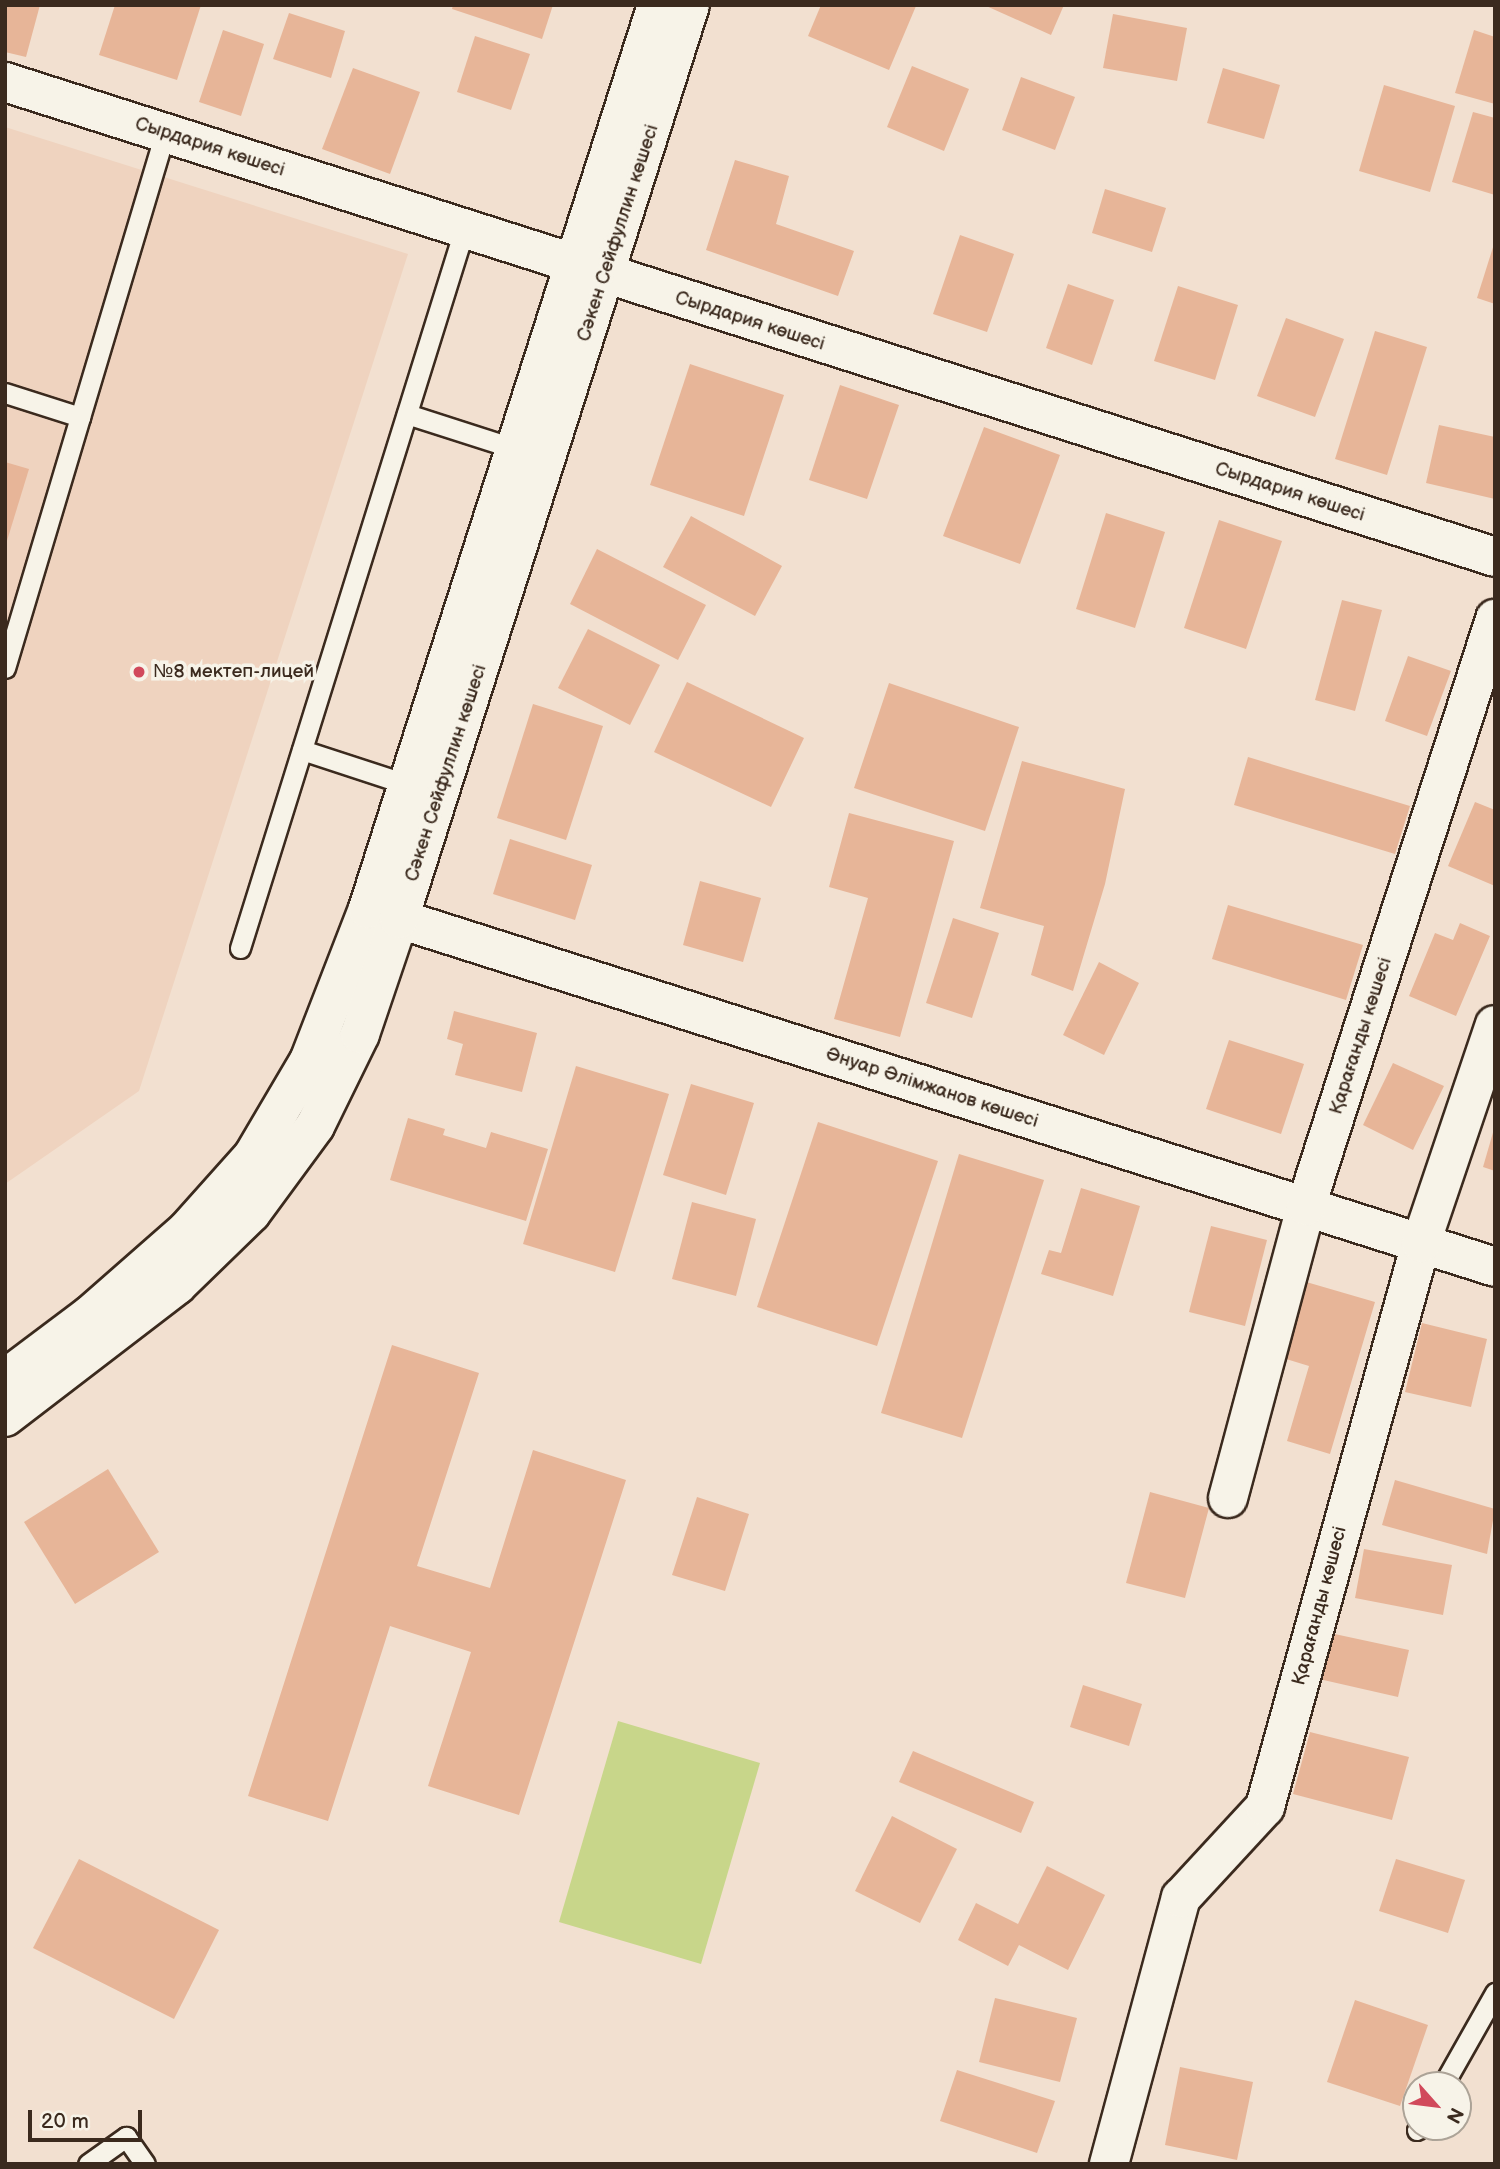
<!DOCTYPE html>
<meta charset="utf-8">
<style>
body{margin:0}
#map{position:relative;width:1500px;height:2169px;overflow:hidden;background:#f2e0d0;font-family:"Balsamiq Sans",sans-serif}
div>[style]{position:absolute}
.built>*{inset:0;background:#efd3bf}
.green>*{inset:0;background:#c8d68a}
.building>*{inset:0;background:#e7b598}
.roads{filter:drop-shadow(2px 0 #3b2a1e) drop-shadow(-2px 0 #3b2a1e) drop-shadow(0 2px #3b2a1e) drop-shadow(0 -2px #3b2a1e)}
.lane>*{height:19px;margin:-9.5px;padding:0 9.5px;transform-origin:9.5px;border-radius:9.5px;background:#f7f3e8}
.street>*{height:38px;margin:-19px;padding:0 19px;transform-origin:19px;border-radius:19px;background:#f7f3e8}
.secondary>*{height:38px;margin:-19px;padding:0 19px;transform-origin:19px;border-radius:19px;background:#f7f3e8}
.dots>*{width:19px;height:19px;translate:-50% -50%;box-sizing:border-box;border:4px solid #f7f3e8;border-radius:50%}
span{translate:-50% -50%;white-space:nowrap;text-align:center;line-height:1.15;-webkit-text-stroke:7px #f7f3e8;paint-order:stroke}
.street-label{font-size:19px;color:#3b2a1e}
.poi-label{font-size:19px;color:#3b2a1e}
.left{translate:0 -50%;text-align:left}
.frame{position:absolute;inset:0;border:7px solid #3b2a1e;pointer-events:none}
.north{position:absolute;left:1402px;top:2071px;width:70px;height:70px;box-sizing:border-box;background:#f7f3e8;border:2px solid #aca397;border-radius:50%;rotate:118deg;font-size:19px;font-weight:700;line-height:28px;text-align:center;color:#3b2a1e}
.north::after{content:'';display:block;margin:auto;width:24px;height:32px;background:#d1495b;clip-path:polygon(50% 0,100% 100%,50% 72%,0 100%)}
.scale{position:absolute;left:28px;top:2110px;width:114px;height:32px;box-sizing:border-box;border:4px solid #3b2a1e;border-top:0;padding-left:9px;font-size:21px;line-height:24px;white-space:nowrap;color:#3b2a1e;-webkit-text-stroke:5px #f7f3e8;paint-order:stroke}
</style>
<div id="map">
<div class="built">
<div style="clip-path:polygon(5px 127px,408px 254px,139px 1091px,5px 1184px)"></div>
</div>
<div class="green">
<div style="clip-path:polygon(618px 1721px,760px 1763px,701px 1964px,559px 1922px)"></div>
</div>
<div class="building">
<div style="clip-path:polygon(5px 5px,40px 5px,26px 57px,5px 52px)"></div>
<div style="clip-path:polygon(115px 5px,201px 5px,177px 80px,99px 55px)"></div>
<div style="clip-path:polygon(453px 5px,553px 5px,542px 39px,452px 9px)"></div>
<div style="clip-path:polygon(821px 5px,914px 5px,916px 6px,889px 70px,808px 36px)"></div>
<div style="clip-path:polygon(984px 5px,1064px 5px,1051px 35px)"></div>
<div style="clip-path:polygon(289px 13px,345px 31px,331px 78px,273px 59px)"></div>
<div style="clip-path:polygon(1113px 14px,1187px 28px,1177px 81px,1103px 68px)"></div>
<div style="clip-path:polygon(223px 30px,264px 44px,241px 116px,199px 102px)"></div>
<div style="clip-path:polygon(1474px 30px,1495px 37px,1495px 104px,1455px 93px)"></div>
<div style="clip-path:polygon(475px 36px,530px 54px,511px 110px,457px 92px)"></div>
<div style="clip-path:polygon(912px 66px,969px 89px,944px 151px,887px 127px)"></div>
<div style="clip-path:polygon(353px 68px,420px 92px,390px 174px,322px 149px)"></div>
<div style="clip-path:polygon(1223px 68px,1280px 85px,1264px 139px,1207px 123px)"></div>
<div style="clip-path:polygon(1021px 77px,1075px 97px,1055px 150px,1002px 130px)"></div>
<div style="clip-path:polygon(1384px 85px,1455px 106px,1430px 192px,1359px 171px)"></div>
<div style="clip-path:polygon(1473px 112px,1495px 118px,1495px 195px,1452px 182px)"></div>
<div style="clip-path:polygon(735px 160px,789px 176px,776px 224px,854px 251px,838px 296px,706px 250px)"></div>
<div style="clip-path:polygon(1105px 189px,1166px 208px,1152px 252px,1092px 233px)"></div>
<div style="clip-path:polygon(960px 235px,1014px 254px,987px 332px,933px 314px)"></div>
<div style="clip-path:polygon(1494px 244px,1495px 244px,1495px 304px,1477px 298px)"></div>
<div style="clip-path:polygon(1068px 284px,1114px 300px,1092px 365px,1046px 348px)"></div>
<div style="clip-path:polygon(1178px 286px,1238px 305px,1215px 380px,1154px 361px)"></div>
<div style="clip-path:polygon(1286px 318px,1344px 339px,1315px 417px,1257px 396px)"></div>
<div style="clip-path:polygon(1375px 331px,1427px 347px,1387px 475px,1335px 459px)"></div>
<div style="clip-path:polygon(690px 364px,784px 395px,744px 516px,650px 485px)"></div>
<div style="clip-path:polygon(840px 385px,899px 405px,867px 499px,809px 480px)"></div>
<div style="clip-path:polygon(1439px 425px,1495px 437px,1495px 499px,1426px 483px)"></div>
<div style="clip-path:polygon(984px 427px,1060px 455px,1020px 564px,943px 536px)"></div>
<div style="clip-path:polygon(5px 462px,29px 469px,6px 544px,5px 544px)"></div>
<div style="clip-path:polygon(1106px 513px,1165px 532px,1135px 628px,1076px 609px)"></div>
<div style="clip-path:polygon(691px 516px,782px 566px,755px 616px,663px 567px)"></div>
<div style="clip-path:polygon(1219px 520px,1282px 541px,1246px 649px,1184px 628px)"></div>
<div style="clip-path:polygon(597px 549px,706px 605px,678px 660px,570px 604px)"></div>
<div style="clip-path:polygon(1342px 600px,1382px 610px,1355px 711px,1315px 700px)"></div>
<div style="clip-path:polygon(588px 629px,660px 665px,630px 725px,558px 688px)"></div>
<div style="clip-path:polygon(1408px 656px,1451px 671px,1427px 736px,1385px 721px)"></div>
<div style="clip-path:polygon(687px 682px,804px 738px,771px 807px,654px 752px)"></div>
<div style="clip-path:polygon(889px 683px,1019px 727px,985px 831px,854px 788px)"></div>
<div style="clip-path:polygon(533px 704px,603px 726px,566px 840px,497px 818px)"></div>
<div style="clip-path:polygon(1248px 757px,1410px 806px,1395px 854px,1234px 805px)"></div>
<div style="clip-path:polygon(1022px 761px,1125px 789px,1105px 884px,1073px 991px,1031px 975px,1044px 926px,980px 908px)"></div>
<div style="clip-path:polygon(1475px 802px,1495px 810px,1495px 886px,1448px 866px)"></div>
<div style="clip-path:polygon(849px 813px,954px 841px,900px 1037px,834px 1019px,868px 898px,829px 887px)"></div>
<div style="clip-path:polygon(510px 839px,592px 865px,575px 920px,493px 894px)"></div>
<div style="clip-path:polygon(700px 881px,761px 898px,743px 962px,683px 945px)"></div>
<div style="clip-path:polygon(1228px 905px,1363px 945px,1346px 1000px,1212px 959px)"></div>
<div style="clip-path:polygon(953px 918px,999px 933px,972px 1018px,926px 1003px)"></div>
<div style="clip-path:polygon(1460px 923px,1490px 936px,1456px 1016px,1409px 996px,1435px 933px,1453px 940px)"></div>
<div style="clip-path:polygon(1099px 962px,1139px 983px,1104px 1055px,1063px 1035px)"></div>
<div style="clip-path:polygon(454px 1011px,537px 1033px,522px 1092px,455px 1075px,463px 1044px,447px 1039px)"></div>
<div style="clip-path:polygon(1229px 1040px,1304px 1064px,1281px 1134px,1206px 1109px)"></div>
<div style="clip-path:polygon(1393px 1063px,1444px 1086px,1413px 1150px,1363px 1125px)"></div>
<div style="clip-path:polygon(576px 1066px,669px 1094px,615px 1272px,523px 1244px)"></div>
<div style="clip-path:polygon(691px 1084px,754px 1103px,726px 1195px,663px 1175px)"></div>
<div style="clip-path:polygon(408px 1118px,445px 1129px,443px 1135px,486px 1148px,491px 1132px,548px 1149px,526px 1221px,390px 1180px)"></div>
<div style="clip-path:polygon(818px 1122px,938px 1161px,877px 1346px,757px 1307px)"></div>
<div style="clip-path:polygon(1494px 1129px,1495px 1130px,1495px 1171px,1483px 1167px)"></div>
<div style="clip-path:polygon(959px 1154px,1044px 1180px,962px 1438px,881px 1413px)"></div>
<div style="clip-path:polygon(1081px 1188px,1140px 1206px,1113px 1296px,1041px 1274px,1049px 1250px,1061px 1253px)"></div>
<div style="clip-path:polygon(692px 1202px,756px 1219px,736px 1296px,672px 1279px)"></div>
<div style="clip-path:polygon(1211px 1226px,1267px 1240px,1245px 1326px,1189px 1312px)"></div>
<div style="clip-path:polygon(1296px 1279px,1375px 1302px,1330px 1454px,1287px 1441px,1309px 1366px,1273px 1355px)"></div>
<div style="clip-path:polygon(1422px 1323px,1487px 1339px,1471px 1407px,1405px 1392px)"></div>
<div style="clip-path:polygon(392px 1345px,479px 1373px,417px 1566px,490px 1588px,533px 1450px,626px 1480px,519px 1815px,428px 1786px,471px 1652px,390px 1626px,328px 1821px,248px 1796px)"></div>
<div style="clip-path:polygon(108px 1469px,159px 1552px,75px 1604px,24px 1522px)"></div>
<div style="clip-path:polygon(1395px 1480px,1495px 1509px,1487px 1554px,1382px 1525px)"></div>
<div style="clip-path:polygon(1150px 1492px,1209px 1508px,1185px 1598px,1126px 1583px)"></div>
<div style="clip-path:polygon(697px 1497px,749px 1514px,725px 1591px,672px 1575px)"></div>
<div style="clip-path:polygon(1364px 1549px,1452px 1565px,1443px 1615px,1355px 1598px)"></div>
<div style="clip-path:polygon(1330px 1633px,1409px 1650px,1398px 1697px,1319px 1679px)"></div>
<div style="clip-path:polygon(1083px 1685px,1142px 1704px,1129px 1746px,1070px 1727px)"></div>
<div style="clip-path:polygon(1310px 1732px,1409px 1757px,1392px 1820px,1293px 1794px)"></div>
<div style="clip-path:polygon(913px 1751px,1034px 1802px,1021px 1833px,899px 1782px)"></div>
<div style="clip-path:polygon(892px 1816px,957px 1849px,920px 1923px,855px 1891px)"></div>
<div style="clip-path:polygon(79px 1859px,219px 1930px,174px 2019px,33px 1948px)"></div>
<div style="clip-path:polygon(1396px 1859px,1465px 1880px,1448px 1933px,1379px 1911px)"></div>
<div style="clip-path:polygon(1047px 1866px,1105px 1895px,1068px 1970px,1019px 1945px,1008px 1966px,958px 1940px,976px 1903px,1018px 1924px)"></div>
<div style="clip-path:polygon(995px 1998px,1077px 2018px,1060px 2082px,979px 2062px)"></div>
<div style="clip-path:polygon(1355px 2000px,1428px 2025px,1400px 2106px,1327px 2082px)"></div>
<div style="clip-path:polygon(1180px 2067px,1253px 2082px,1237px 2160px,1165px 2145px)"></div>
<div style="clip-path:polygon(957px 2070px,1055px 2101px,1037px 2153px,940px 2121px)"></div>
</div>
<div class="roads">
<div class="lane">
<div style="left:5px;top:393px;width:79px;rotate:17.7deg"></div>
<div style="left:407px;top:414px;width:114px;rotate:17.8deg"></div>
<div style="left:5px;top:668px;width:558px;rotate:-73.35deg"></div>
<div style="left:302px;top:750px;width:109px;rotate:18.1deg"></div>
<div style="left:240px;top:948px;width:752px;rotate:-72.67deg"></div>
<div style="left:1443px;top:2085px;width:106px;rotate:-60.5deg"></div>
<div style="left:1417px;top:2130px;width:4px;rotate:-56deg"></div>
<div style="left:88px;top:2164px;width:47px;rotate:-35.4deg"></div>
<div style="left:126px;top:2137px;width:33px;rotate:55deg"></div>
</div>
<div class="street">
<div style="left:5px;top:82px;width:1564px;rotate:17.68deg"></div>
<div style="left:368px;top:909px;width:1182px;rotate:17.62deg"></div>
<div style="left:1228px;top:1498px;width:302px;rotate:-75deg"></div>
<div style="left:1306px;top:1206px;width:617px;rotate:-72.15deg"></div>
<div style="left:1109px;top:2164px;width:276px;rotate:-74.9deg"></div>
<div style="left:1181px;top:1898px;width:124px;rotate:-47.3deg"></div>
<div style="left:1265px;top:1807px;width:585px;rotate:-74.54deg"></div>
<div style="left:1421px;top:1243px;width:230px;rotate:-71.3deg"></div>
</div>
<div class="secondary">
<div style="left:5px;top:1379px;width:105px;rotate:-36.9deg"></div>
<div style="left:89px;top:1316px;width:130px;rotate:-41.3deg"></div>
<div style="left:187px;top:1230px;width:99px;rotate:-48.3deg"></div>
<div style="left:253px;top:1156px;width:110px;rotate:-59.5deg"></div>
<div style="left:309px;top:1061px;width:163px;rotate:-68.8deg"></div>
<div style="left:368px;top:909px;width:949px;rotate:-72.27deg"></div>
<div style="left:5px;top:1417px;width:217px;rotate:-37.5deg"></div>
<div style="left:177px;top:1285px;width:103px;rotate:-44.2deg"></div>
<div style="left:251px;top:1213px;width:108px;rotate:-53.7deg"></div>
<div style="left:315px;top:1126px;width:102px;rotate:-63.9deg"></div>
<div style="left:360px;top:1034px;width:121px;rotate:-71.3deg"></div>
<div style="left:399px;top:919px;width:959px;rotate:-72.34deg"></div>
</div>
</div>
<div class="dots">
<div style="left:139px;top:672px;background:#d1495b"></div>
</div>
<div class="street-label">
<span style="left:210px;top:147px;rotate:18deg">Сырдария көшесі</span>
<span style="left:618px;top:233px;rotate:-72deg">Сәкен Сейфуллин көшесі</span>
<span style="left:750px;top:321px;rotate:18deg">Сырдария көшесі</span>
<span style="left:1290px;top:492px;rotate:18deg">Сырдария көшесі</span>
<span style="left:446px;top:773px;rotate:-72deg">Сәкен Сейфуллин көшесі</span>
<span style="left:1361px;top:1036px;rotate:-72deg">Қарағанды көшесі</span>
<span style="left:932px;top:1088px;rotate:18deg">Әнуар Әлімжанов көшесі</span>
<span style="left:1320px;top:1606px;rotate:-75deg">Қарағанды көшесі</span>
</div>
<div class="poi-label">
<span class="left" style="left:153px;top:672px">№8 мектеп-лицей</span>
</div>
<div class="frame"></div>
<div class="north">N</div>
<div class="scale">20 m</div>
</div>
